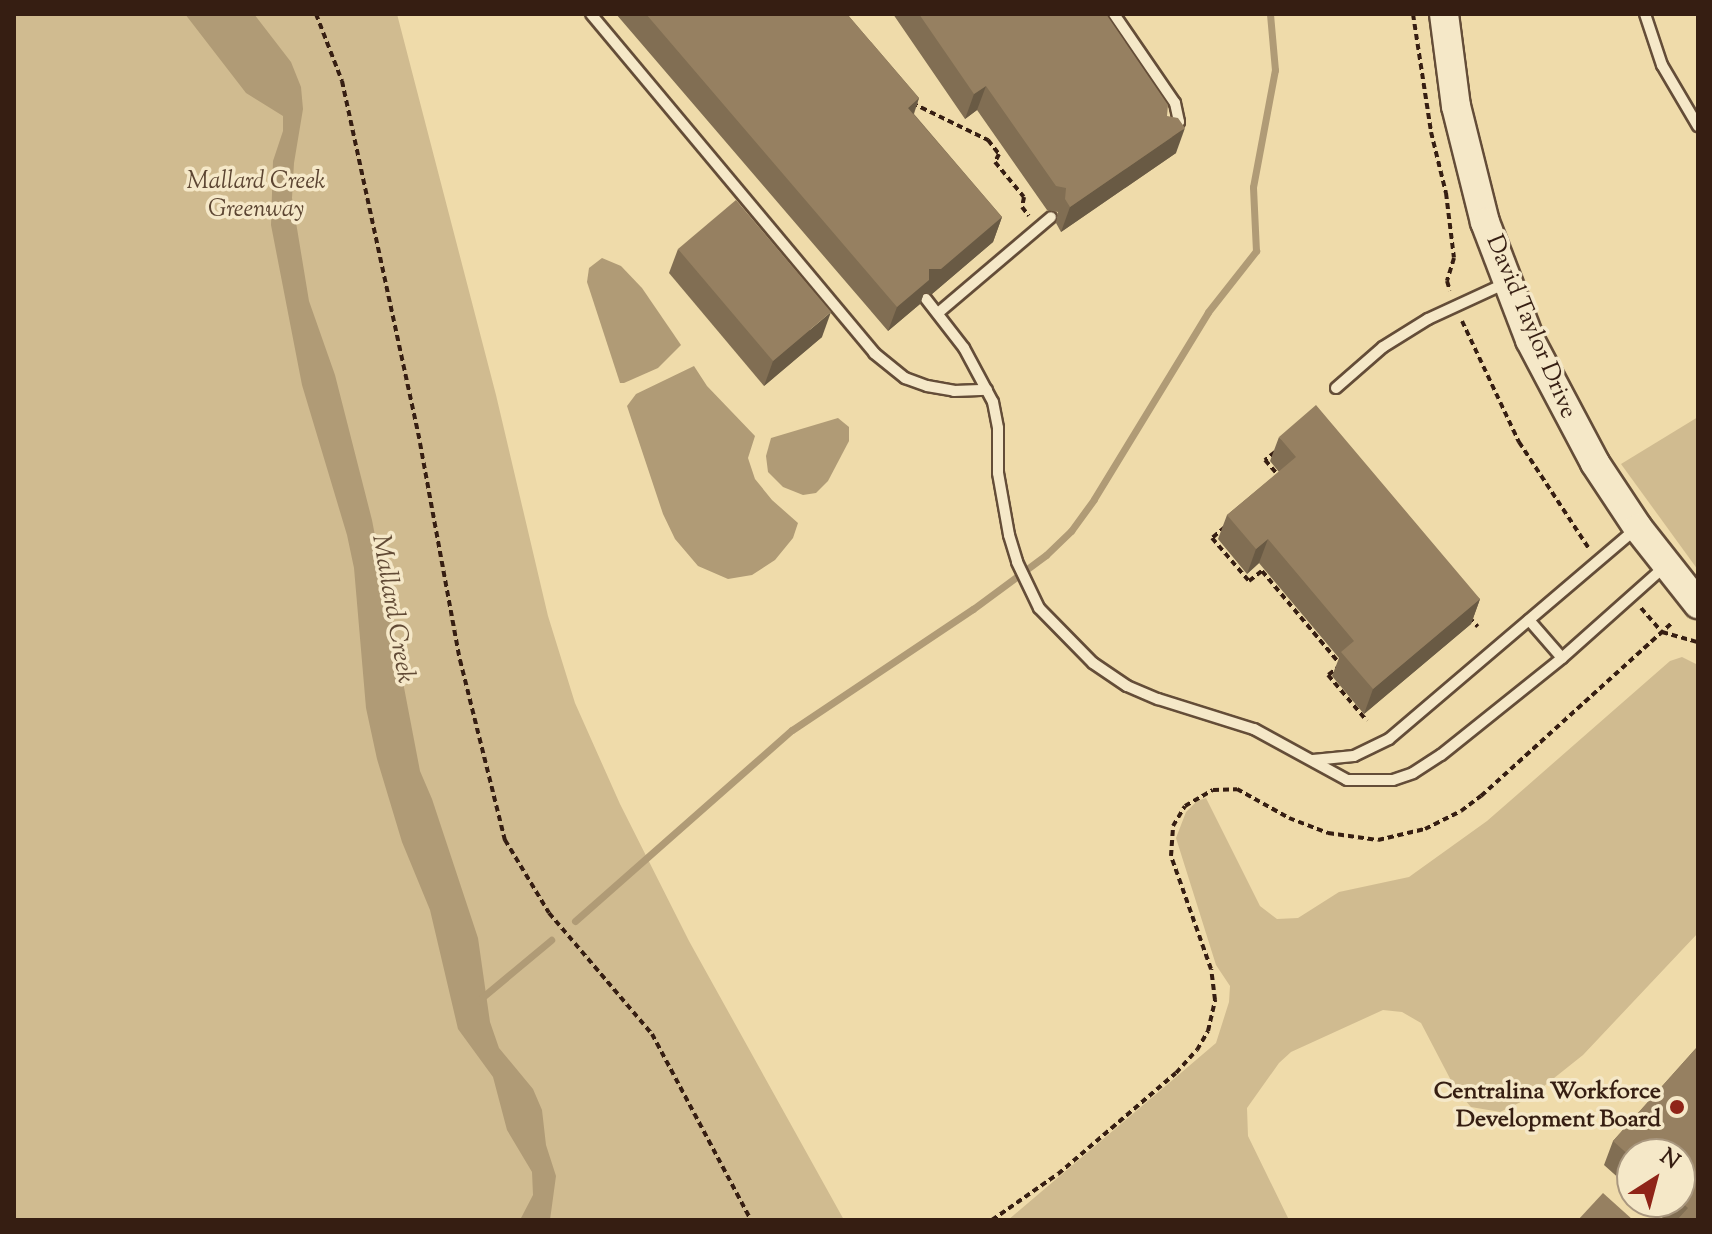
<!DOCTYPE html>
<style>
body{margin:0}
#map{position:relative;width:1712px;height:1234px;overflow:hidden;background:#efdbaa;font-family:"Sorts Mill Goudy",serif}
div>[style]{position:absolute}
.green>*{inset:0;background:#d0bb90}
.water>*{inset:0;background:#b09b76}
.stream>*{height:7px;margin:-3.5px;padding:0 3.5px;transform-origin:3.5px;border-radius:3.5px;background:#b09b76}
.path>*{height:4px;margin-top:-2px;transform-origin:0;background:repeating-linear-gradient(90deg,#361e12 0 6px,transparent 0 10px)}
.roads{filter:drop-shadow(2px 0 #644d38) drop-shadow(-2px 0 #644d38) drop-shadow(0 2px #644d38) drop-shadow(0 -2px #644d38)}
.lane>*{height:10px;margin:-5px;padding:0 5px;transform-origin:5px;border-radius:5px;background:#f5e8c8}
.secondary>*{height:28px;margin:-14px;padding:0 14px;transform-origin:14px;border-radius:14px;background:#f5e8c8}
.wall>*{inset:0;background:#816e53}
.shaded-wall>*{inset:0;background:#695a44}
.building>*{inset:0;background:#968061}
.dots>*{width:22px;height:22px;translate:-50% -50%;box-sizing:border-box;border:4px solid #f5e8c8;border-radius:50%}
span{translate:-50% -50%;white-space:nowrap;text-align:center;line-height:1.15;-webkit-text-stroke:7px #f5e8c8;paint-order:stroke}
.park-label{font-size:24px;color:#5c4532;font-style:italic}
.street-label{font-size:24px;color:#361e12}
.poi-label{font-size:24px;color:#361e12;font-weight:700}
.right{translate:-100% -50%;text-align:right}
.water-label{font-size:26px;color:#614a35;font-style:italic}
.frame{position:absolute;inset:0;border:16px solid #361e12;pointer-events:none}
.north{position:absolute;left:1616px;top:1138px;width:80px;height:80px;box-sizing:border-box;background:#f5e8c8;border:2px solid #a9977f;border-radius:50%;rotate:36deg;font-size:22px;font-weight:700;line-height:32px;text-align:center;color:#361e12}
.north::after{content:'';display:block;margin:auto;width:28px;height:36px;background:#8f2418;clip-path:polygon(50% 0,100% 100%,50% 72%,0 100%)}
</style>
<div id="map">
<div class="green">
<div style="clip-path:polygon(14px 14px,397px 14px,496px 395px,548px 616px,575px 703px,620px 804px,689px 941px,844px 1220px,14px 1220px)"></div>
<div style="clip-path:polygon(1698px 417px,1698px 570px,1621px 464px)"></div>
<div style="clip-path:polygon(1682px 657px,1698px 665px,1698px 933px,1583px 1055px,1529px 1098px,1500px 1112px,1471px 1107px,1456px 1090px,1421px 1023px,1402px 1012px,1383px 1010px,1291px 1052px,1279px 1063px,1247px 1108px,1248px 1136px,1289px 1220px,1008px 1220px,1216px 1043px,1229px 1002px,1230px 986px,1216px 965px,1176px 838px,1186px 812px,1197px 801px,1206px 798px,1260px 906px,1277px 919px,1298px 918px,1339px 892px,1409px 877px,1487px 821px,1670px 661px)"></div>
</div>
<div class="water">
<div style="clip-path:polygon(185px 14px,254px 14px,291px 62px,301px 87px,303px 109px,294px 163px,292px 198px,309px 301px,335px 375px,372px 520px,420px 771px,432px 799px,478px 938px,490px 1022px,499px 1048px,533px 1089px,542px 1110px,546px 1145px,556px 1176px,550px 1220px,520px 1220px,533px 1195px,532px 1172px,507px 1130px,493px 1077px,458px 1029px,430px 910px,402px 842px,377px 759px,366px 708px,354px 568px,347px 535px,302px 385px,271px 225px,273px 161px,283px 131px,283px 116px,246px 93px)"></div>
<div style="clip-path:polygon(602px 258px,621px 266px,642px 288px,681px 345px,658px 368px,624px 383px,620px 383px,587px 282px,589px 268px)"></div>
<div style="clip-path:polygon(694px 366px,707px 386px,755px 436px,748px 458px,755px 479px,772px 500px,798px 523px,793px 538px,775px 560px,752px 575px,728px 579px,698px 566px,675px 539px,663px 514px,627px 406px,636px 394px)"></div>
<div style="clip-path:polygon(838px 418px,849px 427px,849px 441px,828px 481px,816px 493px,803px 495px,783px 487px,768px 472px,766px 456px,771px 438px)"></div>
</div>
<div class="stream">
<div style="left:575px;top:921px;width:289px;rotate:-41.4deg"></div>
<div style="left:792px;top:730px;width:218px;rotate:-33.8deg"></div>
<div style="left:973px;top:609px;width:91px;rotate:-36.5deg"></div>
<div style="left:1046px;top:555px;width:35px;rotate:-44deg"></div>
<div style="left:1071px;top:531px;width:39px;rotate:-54deg"></div>
<div style="left:1094px;top:499px;width:219px;rotate:-58.6deg"></div>
<div style="left:1208px;top:312px;width:78px;rotate:-51.8deg"></div>
<div style="left:1256px;top:251px;width:64px;rotate:-92.7deg"></div>
<div style="left:1253px;top:187px;width:119px;rotate:-79.4deg"></div>
<div style="left:1275px;top:70px;width:56px;rotate:-95.1deg"></div>
<div style="left:479px;top:1000px;width:94px;rotate:-39.8deg"></div>
</div>
<div class="path">
<div style="left:316px;top:14px;width:72px;rotate:68.8deg"></div>
<div style="left:342px;top:81px;width:370px;rotate:77.8deg"></div>
<div style="left:420px;top:443px;width:221px;rotate:79.6deg"></div>
<div style="left:460px;top:660px;width:186px;rotate:76deg"></div>
<div style="left:505px;top:840px;width:85px;rotate:58.9deg"></div>
<div style="left:549px;top:913px;width:159px;rotate:49.6deg"></div>
<div style="left:652px;top:1034px;width:211px;rotate:62deg"></div>
<div style="left:1413px;top:14px;width:119px;rotate:81.3deg"></div>
<div style="left:1431px;top:132px;width:63px;rotate:76.2deg"></div>
<div style="left:1446px;top:193px;width:65px;rotate:83deg"></div>
<div style="left:1454px;top:258px;width:24px;rotate:107deg"></div>
<div style="left:1447px;top:281px;width:10px;rotate:73deg"></div>
<div style="left:912px;top:103px;width:85px;rotate:26deg"></div>
<div style="left:988px;top:140px;width:18px;rotate:52deg"></div>
<div style="left:999px;top:154px;width:9px;rotate:117deg"></div>
<div style="left:995px;top:162px;width:45px;rotate:50.4deg"></div>
<div style="left:1024px;top:197px;width:10px;rotate:101deg"></div>
<div style="left:1022px;top:207px;width:11px;rotate:52deg"></div>
<div style="left:1462px;top:321px;width:134px;rotate:64.8deg"></div>
<div style="left:1519px;top:442px;width:126px;rotate:56.7deg"></div>
<div style="left:1275px;top:452px;width:13px;rotate:141deg"></div>
<div style="left:1265px;top:460px;width:23px;rotate:49deg"></div>
<div style="left:1225px;top:527px;width:17px;rotate:140deg"></div>
<div style="left:1212px;top:538px;width:57px;rotate:49.3deg"></div>
<div style="left:1249px;top:581px;width:16px;rotate:-38deg"></div>
<div style="left:1262px;top:571px;width:123px;rotate:50deg"></div>
<div style="left:1341px;top:665px;width:16px;rotate:142deg"></div>
<div style="left:1328px;top:675px;width:60px;rotate:49.7deg"></div>
<div style="left:1641px;top:608px;width:32px;rotate:49deg"></div>
<div style="left:1662px;top:632px;width:37px;rotate:16deg"></div>
<div style="left:1469px;top:617px;width:13px;rotate:48deg"></div>
<div style="left:992px;top:1220px;width:80px;rotate:-34.9deg"></div>
<div style="left:1058px;top:1174px;width:155px;rotate:-40.6deg"></div>
<div style="left:1176px;top:1073px;width:31px;rotate:-48deg"></div>
<div style="left:1197px;top:1050px;width:22px;rotate:-60deg"></div>
<div style="left:1208px;top:1031px;width:32px;rotate:-77deg"></div>
<div style="left:1215px;top:1000px;width:31px;rotate:-97deg"></div>
<div style="left:1211px;top:969px;width:120px;rotate:-109.5deg"></div>
<div style="left:1171px;top:856px;width:30px;rotate:-86deg"></div>
<div style="left:1173px;top:826px;width:23px;rotate:-59deg"></div>
<div style="left:1185px;top:806px;width:32px;rotate:-30deg"></div>
<div style="left:1213px;top:790px;width:24px;rotate:-2deg"></div>
<div style="left:1237px;top:789px;width:60px;rotate:29.1deg"></div>
<div style="left:1289px;top:818px;width:42px;rotate:21deg"></div>
<div style="left:1328px;top:833px;width:50px;rotate:8deg"></div>
<div style="left:1378px;top:840px;width:48px;rotate:-13.2deg"></div>
<div style="left:1425px;top:829px;width:40px;rotate:-26.6deg"></div>
<div style="left:1461px;top:811px;width:25px;rotate:-37deg"></div>
<div style="left:1481px;top:796px;width:259px;rotate:-42.2deg"></div>
</div>
<div class="roads">
<div class="lane">
<div style="left:591px;top:14px;width:442px;rotate:50.1deg"></div>
<div style="left:874px;top:353px;width:40px;rotate:39deg"></div>
<div style="left:905px;top:378px;width:23px;rotate:20deg"></div>
<div style="left:927px;top:386px;width:27px;rotate:10deg"></div>
<div style="left:954px;top:391px;width:33px;rotate:-2deg"></div>
<div style="left:1114px;top:14px;width:108px;rotate:55.6deg"></div>
<div style="left:1175px;top:103px;width:19px;rotate:78deg"></div>
<div style="left:1179px;top:122px;width:11px;rotate:131deg"></div>
<div style="left:1645px;top:14px;width:54px;rotate:71.6deg"></div>
<div style="left:1662px;top:65px;width:71px;rotate:59.5deg"></div>
<div style="left:926px;top:299px;width:62px;rotate:52.2deg"></div>
<div style="left:964px;top:348px;width:61px;rotate:61.8deg"></div>
<div style="left:993px;top:402px;width:26px;rotate:79deg"></div>
<div style="left:998px;top:428px;width:45px;rotate:90deg"></div>
<div style="left:998px;top:473px;width:63px;rotate:79.9deg"></div>
<div style="left:1009px;top:535px;width:28px;rotate:73deg"></div>
<div style="left:1017px;top:562px;width:51px;rotate:64.4deg"></div>
<div style="left:1039px;top:608px;width:77px;rotate:45.5deg"></div>
<div style="left:1093px;top:663px;width:41px;rotate:34.1deg"></div>
<div style="left:1127px;top:686px;width:34px;rotate:23deg"></div>
<div style="left:1158px;top:699px;width:101px;rotate:17.4deg"></div>
<div style="left:1254px;top:729px;width:106px;rotate:28.7deg"></div>
<div style="left:1347px;top:780px;width:46px"></div>
<div style="left:1393px;top:780px;width:21px;rotate:-19deg"></div>
<div style="left:1413px;top:773px;width:33px;rotate:-33deg"></div>
<div style="left:1441px;top:755px;width:155px;rotate:-38.7deg"></div>
<div style="left:1562px;top:658px;width:137px;rotate:-41.7deg"></div>
<div style="left:938px;top:313px;width:148px;rotate:-40.3deg"></div>
<div style="left:1336px;top:388px;width:62px;rotate:-41.1deg"></div>
<div style="left:1383px;top:347px;width:53px;rotate:-31.9deg"></div>
<div style="left:1428px;top:319px;width:86px;rotate:-24.8deg"></div>
<div style="left:1529px;top:620px;width:50px;rotate:49deg"></div>
<div style="left:1313px;top:760px;width:41px;rotate:-5.6deg"></div>
<div style="left:1354px;top:756px;width:39px;rotate:-26deg"></div>
<div style="left:1389px;top:739px;width:323px;rotate:-40.4deg"></div>
</div>
<div class="secondary">
<div style="left:1444px;top:14px;width:93px;rotate:82.6deg"></div>
<div style="left:1456px;top:106px;width:120px;rotate:76deg"></div>
<div style="left:1485px;top:222px;width:126px;rotate:69.1deg"></div>
<div style="left:1530px;top:340px;width:139px;rotate:62.1deg"></div>
<div style="left:1595px;top:463px;width:78px;rotate:56.5deg"></div>
<div style="left:1638px;top:528px;width:97px;rotate:51.7deg"></div>
</div>
</div>
<div class="wall">
<div style="clip-path:polygon(616px 14px,847px 14px,919px 98px,914px 114px,1002px 217px,993px 242px,932px 294px,924px 293px,920px 304px,888px 331px)"></div>
<div style="clip-path:polygon(893px 14px,1106px 14px,1167px 116px,1176px 153px,1061px 232px,1056px 223px,1058px 212px,1047px 210px,977px 110px,965px 119px)"></div>
<div style="clip-path:polygon(678px 249px,822px 337px,764px 386px,669px 273px)"></div>
<div style="clip-path:polygon(1279px 437px,1480px 599px,1471px 624px,1364px 714px,1332px 676px,1339px 658px,1259px 563px,1247px 574px,1218px 539px,1227px 515px,1279px 472px,1270px 461px)"></div>
<div style="clip-path:polygon(1698px 1046px,1698px 1220px,1665px 1220px,1645px 1202px,1680px 1202px,1680px 1154px,1632px 1154px,1632px 1190px,1604px 1165px,1613px 1141px)"></div>
</div>
<div class="shaded-wall">
<div style="clip-path:polygon(986px 86px,977px 110px,965px 119px,974px 94px)"></div>
<div style="clip-path:polygon(919px 98px,910px 123px,908px 108px)"></div>
<div style="clip-path:polygon(1185px 128px,1176px 153px,1061px 232px,1070px 207px)"></div>
<div style="clip-path:polygon(1002px 217px,993px 242px,932px 294px,924px 293px,920px 304px,888px 331px,897px 307px,929px 269px)"></div>
<div style="clip-path:polygon(831px 312px,822px 337px,764px 386px,773px 361px)"></div>
<div style="clip-path:polygon(1268px 539px,1259px 563px,1247px 574px,1256px 549px)"></div>
<div style="clip-path:polygon(1480px 599px,1471px 624px,1364px 714px,1373px 689px)"></div>
</div>
<div class="building">
<div style="clip-path:polygon(646px 14px,847px 14px,919px 98px,908px 108px,1002px 217px,941px 269px,929px 269px,929px 280px,897px 307px)"></div>
<div style="clip-path:polygon(919px 14px,1106px 14px,1168px 105px,1167px 116px,1178px 118px,1185px 128px,1070px 207px,1065px 199px,1066px 188px,1056px 186px,986px 86px,974px 94px)"></div>
<div style="clip-path:polygon(736px 200px,831px 312px,773px 361px,678px 249px)"></div>
<div style="clip-path:polygon(1316px 405px,1480px 599px,1373px 689px,1341px 652px,1354px 641px,1268px 539px,1256px 549px,1227px 515px,1296px 457px,1279px 437px)"></div>
<div style="clip-path:polygon(1698px 1046px,1698px 1220px,1677px 1220px,1688px 1208px,1680px 1201px,1680px 1154px,1632px 1154px,1632px 1158px,1613px 1141px)"></div>
<div style="clip-path:polygon(1603px 1193px,1633px 1220px,1578px 1220px)"></div>
</div>
<div class="dots">
<div style="left:1677px;top:1107px;background:#8f2418"></div>
</div>
<div class="park-label">
<span style="left:256px;top:197px">Mallard Creek<br>Greenway</span>
</div>
<div class="street-label">
<span style="left:1530px;top:327px;rotate:67deg">David Taylor Drive</span>
</div>
<div class="poi-label">
<span class="right" style="left:1661px;top:1107px">Centralina Workforce<br>Development Board</span>
</div>
<div class="water-label">
<span style="left:392px;top:609px;rotate:80deg">Mallard Creek</span>
</div>
<div class="frame"></div>
<div class="north">N</div>
</div>
